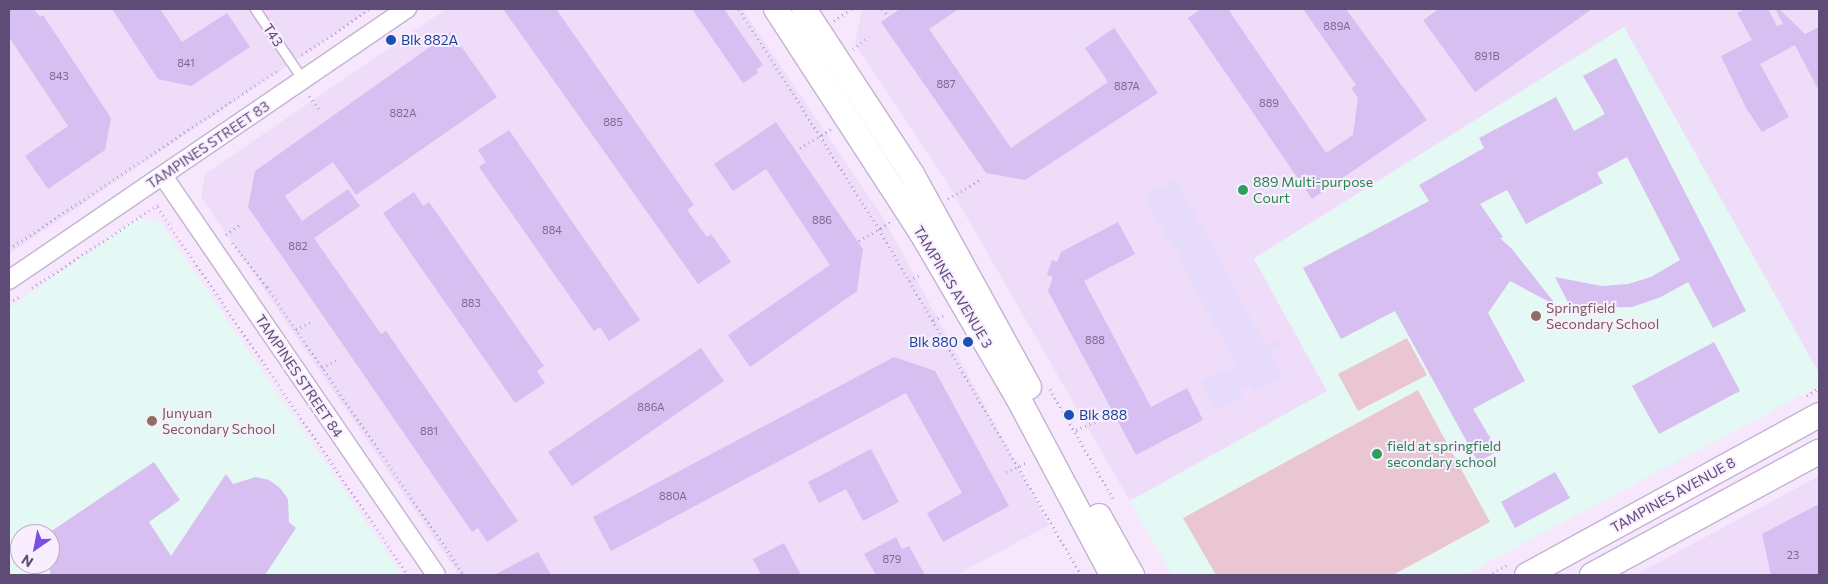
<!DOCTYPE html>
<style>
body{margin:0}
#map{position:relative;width:1828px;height:584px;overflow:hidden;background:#f6e7fc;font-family:Commissioner,sans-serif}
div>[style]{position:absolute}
.residential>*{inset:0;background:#eedcf9}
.commercial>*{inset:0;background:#e7dbfc}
.education>*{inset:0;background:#e4f9f3}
.green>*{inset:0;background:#eac6d2}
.building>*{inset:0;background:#d7bff1}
.path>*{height:3px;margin-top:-1.5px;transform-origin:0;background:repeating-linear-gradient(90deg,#baa2d7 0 1px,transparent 0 5px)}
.roads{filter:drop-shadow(1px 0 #c3b3d3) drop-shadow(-1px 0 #c3b3d3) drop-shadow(0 1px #c3b3d3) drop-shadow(0 -1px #c3b3d3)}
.lane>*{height:9px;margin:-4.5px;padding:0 4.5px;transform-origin:4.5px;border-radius:4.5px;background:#fff}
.street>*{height:18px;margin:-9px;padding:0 9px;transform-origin:9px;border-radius:9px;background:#fff}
.secondary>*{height:24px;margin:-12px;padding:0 12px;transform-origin:12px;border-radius:12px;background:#fff}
.dots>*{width:14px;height:14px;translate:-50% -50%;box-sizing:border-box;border:2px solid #f9eeff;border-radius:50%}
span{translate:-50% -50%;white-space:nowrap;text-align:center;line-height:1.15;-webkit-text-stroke:4px #f9eeff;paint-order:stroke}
.number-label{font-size:11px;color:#7c6995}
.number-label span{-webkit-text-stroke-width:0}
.street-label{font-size:14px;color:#5e4c76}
.transit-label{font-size:14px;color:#164399}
.left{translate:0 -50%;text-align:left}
.right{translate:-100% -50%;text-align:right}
.leisure-label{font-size:14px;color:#27864d}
.education-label{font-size:14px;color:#785e54}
.frame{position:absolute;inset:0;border:10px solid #5e4c76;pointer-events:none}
.north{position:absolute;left:10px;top:524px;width:50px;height:50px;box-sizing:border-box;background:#f9eeff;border:1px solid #bbadc8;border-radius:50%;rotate:213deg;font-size:14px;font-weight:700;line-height:20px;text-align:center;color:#5e4c76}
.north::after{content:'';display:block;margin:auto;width:18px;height:22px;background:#7a4fe4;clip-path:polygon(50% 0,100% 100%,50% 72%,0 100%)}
</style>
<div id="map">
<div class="residential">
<div style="clip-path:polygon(9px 9px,371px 9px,9px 254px)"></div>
<div style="clip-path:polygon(446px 9px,742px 9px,884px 219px,1049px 525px,956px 575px,459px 575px,201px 197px,205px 174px)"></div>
<div style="clip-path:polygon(862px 9px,1819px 9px,1819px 373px,1624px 27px,1254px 258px,1327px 391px,1130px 501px,946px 181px,855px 44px)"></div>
<div style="clip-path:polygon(1819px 476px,1819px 575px,1635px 575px)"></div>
</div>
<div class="commercial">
<div style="clip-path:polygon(1176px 179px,1266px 346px,1277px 340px,1280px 346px,1270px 352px,1283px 376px,1253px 392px,1250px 386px,1240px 391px,1243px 397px,1216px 411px,1200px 381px,1225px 368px,1227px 371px,1237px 366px,1180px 261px,1183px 259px,1177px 247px,1173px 248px,1144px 196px)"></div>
</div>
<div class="education">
<div style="clip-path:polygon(1624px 27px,1819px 373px,1819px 386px,1464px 575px,1172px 575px,1130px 501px,1327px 391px,1254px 259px)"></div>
<div style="clip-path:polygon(evenodd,138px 218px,160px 222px,402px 575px,9px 575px,9px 308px,138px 218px,20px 534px,50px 534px,50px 564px,20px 564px,20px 534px)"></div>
</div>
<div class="green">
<div style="clip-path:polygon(1407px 338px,1427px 375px,1358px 411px,1338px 374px)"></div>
<div style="clip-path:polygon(1418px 390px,1490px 522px,1393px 575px,1216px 575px,1183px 518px)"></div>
</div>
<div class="building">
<div style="clip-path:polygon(9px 9px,34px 9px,40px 17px,43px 15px,111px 118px,105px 150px,48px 189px,25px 156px,68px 126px,9px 37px)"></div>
<div style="clip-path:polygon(112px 9px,160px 9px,182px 42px,227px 13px,250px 47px,191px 86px,158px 79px)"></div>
<div style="clip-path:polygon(503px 9px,556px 9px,694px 205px,687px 210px,707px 237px,711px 234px,731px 262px,698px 284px)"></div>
<div style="clip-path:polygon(692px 9px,724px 9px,763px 65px,756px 70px,758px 73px,743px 83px)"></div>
<div style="clip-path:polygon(900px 9px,959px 9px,929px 29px,1011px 148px,1108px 82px,1085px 48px,1114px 28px,1158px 93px,1025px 180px,986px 173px,881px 22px)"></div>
<div style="clip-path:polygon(1201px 9px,1228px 9px,1326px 153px,1353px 135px,1358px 98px,1351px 88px,1356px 85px,1303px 9px,1346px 9px,1427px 120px,1312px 199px,1188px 18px)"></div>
<div style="clip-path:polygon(1439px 9px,1592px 9px,1475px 92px,1423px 20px)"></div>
<div style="clip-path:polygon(1745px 9px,1768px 9px,1777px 26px,1783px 24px,1776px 10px,1779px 9px,1805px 34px,1819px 27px,1819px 91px,1795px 45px,1760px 64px,1789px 117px,1762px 132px,1746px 108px,1721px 56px,1752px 40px,1737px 13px)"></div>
<div style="clip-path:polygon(451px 32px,497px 97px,356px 195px,333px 162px,285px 196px,302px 221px,348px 189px,360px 206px,314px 238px,381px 334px,386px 331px,518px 521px,487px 542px,478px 528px,472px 532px,248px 207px,255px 171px)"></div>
<div style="clip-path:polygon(1616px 58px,1746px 311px,1713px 328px,1688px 282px,1661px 297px,1632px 307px,1571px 308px,1555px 277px,1602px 286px,1628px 284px,1651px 277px,1680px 260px,1627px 157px,1597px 173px,1603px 183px,1526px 224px,1507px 190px,1480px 204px,1503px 237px,1500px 238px,1512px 249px,1557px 306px,1510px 281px,1488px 313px,1525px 381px,1473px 409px,1498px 451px,1478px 462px,1395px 311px,1341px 339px,1303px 268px,1429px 201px,1419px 185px,1484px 148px,1479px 138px,1556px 97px,1574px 131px,1605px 114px,1583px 76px)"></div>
<div style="clip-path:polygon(776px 122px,863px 249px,857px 291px,750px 367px,728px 335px,830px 265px,766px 169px,733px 191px,714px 164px)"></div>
<div style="clip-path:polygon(509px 130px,640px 320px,609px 341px,600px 327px,594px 331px,479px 167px,486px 162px,478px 150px)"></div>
<div style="clip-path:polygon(414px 192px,423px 206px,429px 202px,544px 366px,537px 371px,545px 383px,515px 403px,383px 213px)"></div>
<div style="clip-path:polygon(1118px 222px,1135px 254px,1084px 281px,1151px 407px,1187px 388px,1203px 420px,1136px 455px,1048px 291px,1053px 277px,1047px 275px,1052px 260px,1057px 262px,1061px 252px)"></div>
<div style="clip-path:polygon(1714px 342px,1740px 391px,1659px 434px,1632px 386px)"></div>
<div style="clip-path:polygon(701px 348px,724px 381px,572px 486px,548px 452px)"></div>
<div style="clip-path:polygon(894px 357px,935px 371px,1009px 506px,943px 542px,927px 513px,962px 493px,906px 393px,611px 551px,593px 517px)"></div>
<div style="clip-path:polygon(871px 449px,899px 502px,863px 521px,846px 489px,819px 503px,808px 482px)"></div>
<div style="clip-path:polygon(154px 462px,180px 500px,149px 522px,171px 556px,226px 474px,233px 484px,256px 477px,269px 480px,280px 488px,288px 499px,289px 522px,296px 528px,265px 575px,50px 575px,50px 532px)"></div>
<div style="clip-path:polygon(1555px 472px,1570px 498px,1515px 528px,1501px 502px)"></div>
<div style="clip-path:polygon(1819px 504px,1819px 575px,1771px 575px,1762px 534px)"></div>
<div style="clip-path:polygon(896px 537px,902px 549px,909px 546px,925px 575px,876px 575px,864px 554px)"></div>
<div style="clip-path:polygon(784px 543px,801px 575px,761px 575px,753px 559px)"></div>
<div style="clip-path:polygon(538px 552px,551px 575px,494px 575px)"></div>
</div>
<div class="path">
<div style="left:739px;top:9px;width:261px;rotate:57.5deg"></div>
<div style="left:879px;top:229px;width:401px;rotate:59.7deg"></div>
<div style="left:882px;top:9px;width:9px;rotate:49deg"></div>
<div style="left:834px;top:21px;width:21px;rotate:-35deg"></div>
<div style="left:853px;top:49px;width:20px;rotate:-37deg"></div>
<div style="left:302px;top:55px;width:82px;rotate:-34.1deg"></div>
<div style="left:309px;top:96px;width:17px;rotate:54deg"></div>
<div style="left:800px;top:148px;width:37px;rotate:-31deg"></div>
<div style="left:948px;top:199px;width:37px;rotate:-31deg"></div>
<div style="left:157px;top:207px;width:445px;rotate:55.7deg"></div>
<div style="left:226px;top:235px;width:17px;rotate:-36deg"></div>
<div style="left:859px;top:241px;width:37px;rotate:-31deg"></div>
<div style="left:232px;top:243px;width:56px;rotate:51.5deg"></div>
<div style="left:267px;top:287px;width:349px;rotate:55.6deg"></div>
<div style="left:9px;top:249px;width:325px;rotate:-33.6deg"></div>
<div style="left:909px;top:281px;width:14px;rotate:-30deg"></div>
<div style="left:32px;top:288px;width:154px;rotate:-33.4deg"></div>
<div style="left:9px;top:303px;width:12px;rotate:-31deg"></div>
<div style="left:933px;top:320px;width:13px;rotate:-23deg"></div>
<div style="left:296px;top:330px;width:18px;rotate:-29deg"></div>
<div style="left:322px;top:368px;width:16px;rotate:-30deg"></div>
<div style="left:1050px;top:389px;width:128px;rotate:60deg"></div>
<div style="left:1807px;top:396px;width:14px;rotate:-34deg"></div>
<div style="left:1076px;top:430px;width:21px;rotate:-23deg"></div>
<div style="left:1006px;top:472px;width:24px;rotate:-24deg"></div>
<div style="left:1488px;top:575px;width:22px;rotate:-27deg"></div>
</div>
<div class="roads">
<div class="lane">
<div style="left:255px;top:9px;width:86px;rotate:55.9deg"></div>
</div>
<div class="street">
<div style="left:163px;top:176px;width:483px;rotate:55.6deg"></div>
<div style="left:9px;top:280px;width:482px;rotate:-34.3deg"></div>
</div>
<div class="secondary">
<div style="left:776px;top:9px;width:266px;rotate:57deg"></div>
<div style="left:921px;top:232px;width:190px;rotate:59.7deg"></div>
<div style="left:1017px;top:396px;width:203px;rotate:62deg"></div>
<div style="left:804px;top:9px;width:197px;rotate:56.8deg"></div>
<div style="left:912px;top:174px;width:243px;rotate:61.2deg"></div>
<div style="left:1099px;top:516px;width:68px;rotate:60.8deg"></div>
<div style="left:1527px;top:575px;width:333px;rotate:-28.7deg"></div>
<div style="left:1592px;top:575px;width:258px;rotate:-28.5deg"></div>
</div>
</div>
<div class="dots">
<div style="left:391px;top:40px;background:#1a4fb4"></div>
<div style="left:1243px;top:190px;background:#2e9e5b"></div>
<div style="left:1536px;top:316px;background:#8d6e63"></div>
<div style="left:968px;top:342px;background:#1a4fb4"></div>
<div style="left:1069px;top:415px;background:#1a4fb4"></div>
<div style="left:152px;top:421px;background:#8d6e63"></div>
<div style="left:1377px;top:454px;background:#2e9e5b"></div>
</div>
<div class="number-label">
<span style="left:1337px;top:26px">889A</span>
<span style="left:1487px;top:56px">891B</span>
<span style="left:186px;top:63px">841</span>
<span style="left:59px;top:76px">843</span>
<span style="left:946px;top:84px">887</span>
<span style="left:1127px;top:86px">887A</span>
<span style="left:1269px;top:103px">889</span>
<span style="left:403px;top:113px">882A</span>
<span style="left:613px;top:122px">885</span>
<span style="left:822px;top:220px">886</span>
<span style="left:552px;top:230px">884</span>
<span style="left:298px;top:246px">882</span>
<span style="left:471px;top:303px">883</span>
<span style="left:1095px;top:340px">888</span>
<span style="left:651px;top:407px">886A</span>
<span style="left:429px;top:431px">881</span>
<span style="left:673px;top:496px">880A</span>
<span style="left:1793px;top:555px">23</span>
<span style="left:892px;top:559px">879</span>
</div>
<div class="street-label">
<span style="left:273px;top:35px;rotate:56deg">T43</span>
<span style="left:208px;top:145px;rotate:-34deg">TAMPINES STREET 83</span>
<span style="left:953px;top:287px;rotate:59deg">TAMPINES AVENUE 3</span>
<span style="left:299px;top:376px;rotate:56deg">TAMPINES STREET 84</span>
<span style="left:1673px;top:495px;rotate:-29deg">TAMPINES AVENUE 8</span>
</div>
<div class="transit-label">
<span class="left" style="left:401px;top:40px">Blk 882A</span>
<span class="right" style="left:958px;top:342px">Blk 880</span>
<span class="left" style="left:1079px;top:415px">Blk 888</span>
</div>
<div class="leisure-label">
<span class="left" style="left:1253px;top:190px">889 Multi-purpose<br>Court</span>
<span class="left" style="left:1387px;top:454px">field at springfield<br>secondary school</span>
</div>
<div class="education-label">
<span class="left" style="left:1546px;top:316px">Springfield<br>Secondary School</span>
<span class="left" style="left:162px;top:421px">Junyuan<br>Secondary School</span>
</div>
<div class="frame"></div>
<div class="north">N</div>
</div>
